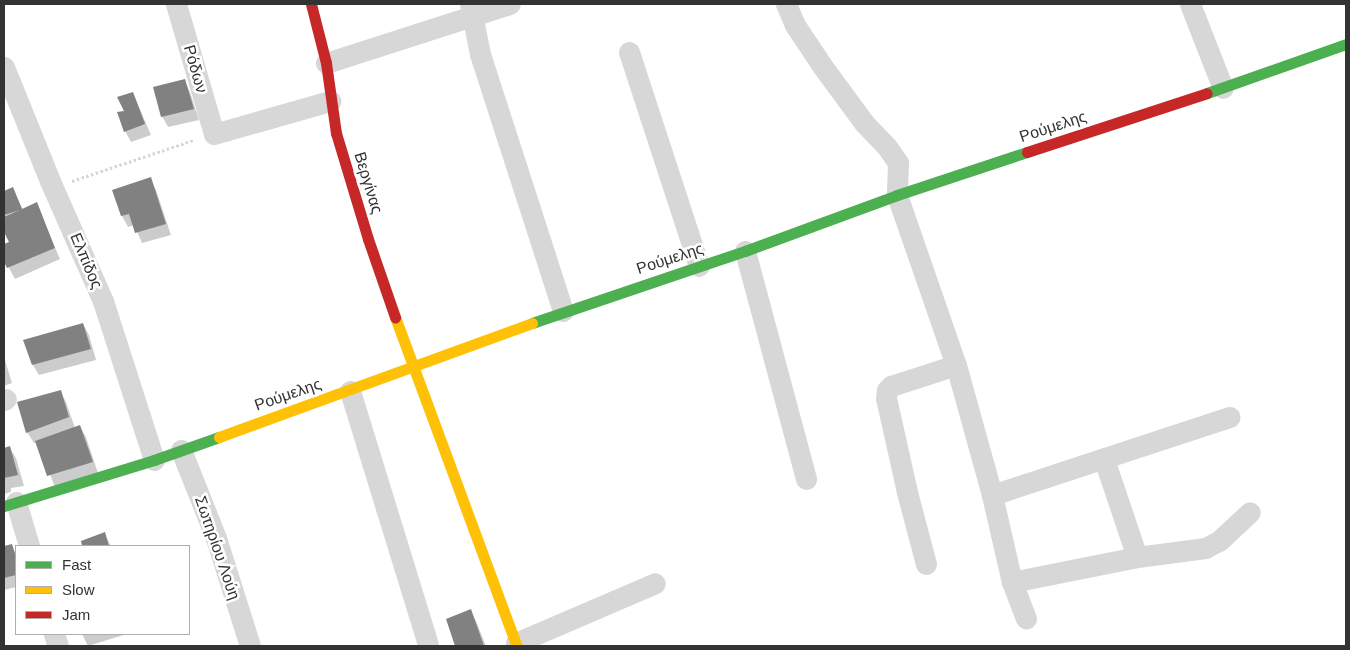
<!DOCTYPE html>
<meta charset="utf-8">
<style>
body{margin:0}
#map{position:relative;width:1350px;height:650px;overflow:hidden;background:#fff;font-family:Arial,sans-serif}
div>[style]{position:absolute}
.shadow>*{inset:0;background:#0003}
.building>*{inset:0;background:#818181}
.path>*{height:3px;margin-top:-1.5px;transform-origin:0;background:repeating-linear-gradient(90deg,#d6d6d6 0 2.5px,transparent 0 5px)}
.street>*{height:21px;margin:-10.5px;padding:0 10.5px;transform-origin:10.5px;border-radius:10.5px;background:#d7d7d7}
.fast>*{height:11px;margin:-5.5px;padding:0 5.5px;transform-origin:5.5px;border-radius:5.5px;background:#4caf50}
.slow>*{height:11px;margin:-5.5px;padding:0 5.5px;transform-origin:5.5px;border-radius:5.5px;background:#ffc107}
.jam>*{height:11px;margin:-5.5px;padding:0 5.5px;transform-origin:5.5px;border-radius:5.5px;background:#c62828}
span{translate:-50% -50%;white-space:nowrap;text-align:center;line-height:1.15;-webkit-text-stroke:5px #fff;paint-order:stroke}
.street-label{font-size:16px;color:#333}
.frame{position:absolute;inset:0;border:5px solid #333;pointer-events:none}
.legend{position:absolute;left:15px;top:545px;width:175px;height:90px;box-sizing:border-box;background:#fff;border:1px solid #adadad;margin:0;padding:6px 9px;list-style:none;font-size:15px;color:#333}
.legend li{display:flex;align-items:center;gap:10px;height:25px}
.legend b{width:25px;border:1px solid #adadad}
</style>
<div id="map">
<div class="shadow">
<div style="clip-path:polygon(184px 81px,190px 92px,199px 120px,168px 127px,162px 116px)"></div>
<div style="clip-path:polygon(133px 93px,151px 135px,131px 142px,125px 131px,126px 111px)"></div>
<div style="clip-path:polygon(150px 179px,156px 190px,171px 235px,142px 243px,134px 225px,128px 227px,122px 216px,113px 191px)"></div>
<div style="clip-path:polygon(13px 189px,23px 210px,36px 204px,60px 259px,15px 279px,4px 259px,4px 246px,11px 243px,4px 230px,4px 192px)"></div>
<div style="clip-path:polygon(83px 324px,89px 335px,96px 360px,39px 375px,33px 365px)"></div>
<div style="clip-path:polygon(4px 357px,12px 383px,4px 386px)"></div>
<div style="clip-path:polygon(60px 391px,66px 402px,75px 428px,80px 427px,86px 437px,98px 473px,55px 487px,37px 442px,34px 443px,27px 432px)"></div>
<div style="clip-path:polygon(9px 447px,16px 458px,24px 486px,11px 488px,11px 492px,4px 494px,4px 449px)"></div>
<div style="clip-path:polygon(104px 533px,111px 546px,84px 546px,82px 541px)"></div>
<div style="clip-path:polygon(11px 545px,16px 554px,16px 587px,4px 590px,4px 547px)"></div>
<div style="clip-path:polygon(470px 611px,476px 621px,486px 646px,456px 646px,447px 620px)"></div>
<div style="clip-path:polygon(82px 634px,127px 634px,88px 646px)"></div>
</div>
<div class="building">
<div style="clip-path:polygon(185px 79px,194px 109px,161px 117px,153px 87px)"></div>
<div style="clip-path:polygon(133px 92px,145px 124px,124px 132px,117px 112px,124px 111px,117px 97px)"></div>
<div style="clip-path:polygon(151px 177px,166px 224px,135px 233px,129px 214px,121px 216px,112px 190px)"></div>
<div style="clip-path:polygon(13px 187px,22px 209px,37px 202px,55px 248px,7px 268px,4px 262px,4px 244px,9px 242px,4px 232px,4px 217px,20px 210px,4px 215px,4px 191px)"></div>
<div style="clip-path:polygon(83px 323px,91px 349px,32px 365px,23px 340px)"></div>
<div style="clip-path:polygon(61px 390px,69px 417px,26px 433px,17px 402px)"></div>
<div style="clip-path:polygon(80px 425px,93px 462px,47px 476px,35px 441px)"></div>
<div style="clip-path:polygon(10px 446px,18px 475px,4px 478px,4px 448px)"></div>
<div style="clip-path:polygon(105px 532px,109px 546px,82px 546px,81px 541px)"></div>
<div style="clip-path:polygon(12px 544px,16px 557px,16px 575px,4px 578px,4px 546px)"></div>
<div style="clip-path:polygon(471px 609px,484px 646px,455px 646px,446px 619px)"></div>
</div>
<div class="path">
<div style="left:72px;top:181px;width:129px;rotate:-18.6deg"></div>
</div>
<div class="street">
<div style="left:176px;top:4px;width:135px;rotate:73.7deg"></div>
<div style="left:214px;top:134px;width:121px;rotate:-15.9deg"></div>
<div style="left:470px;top:4px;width:51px;rotate:78.7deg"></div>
<div style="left:480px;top:54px;width:270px;rotate:72.1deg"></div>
<div style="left:786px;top:4px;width:23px;rotate:67deg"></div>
<div style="left:795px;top:25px;width:50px;rotate:56.3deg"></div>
<div style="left:823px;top:67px;width:71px;rotate:53.6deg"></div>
<div style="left:865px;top:124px;width:32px;rotate:46deg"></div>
<div style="left:887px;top:147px;width:19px;rotate:55deg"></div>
<div style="left:898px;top:163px;width:32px;rotate:92deg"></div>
<div style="left:897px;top:195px;width:180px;rotate:70.9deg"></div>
<div style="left:956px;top:365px;width:135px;rotate:74.5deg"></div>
<div style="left:992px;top:495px;width:89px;rotate:77.1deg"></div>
<div style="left:1012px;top:582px;width:39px;rotate:69deg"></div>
<div style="left:1190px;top:4px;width:90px;rotate:68.6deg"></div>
<div style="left:629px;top:52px;width:225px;rotate:71.9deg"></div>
<div style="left:326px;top:63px;width:193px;rotate:-17.8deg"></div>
<div style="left:4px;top:67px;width:123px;rotate:68deg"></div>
<div style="left:50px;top:181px;width:131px;rotate:66.2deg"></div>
<div style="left:103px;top:301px;width:167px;rotate:72.2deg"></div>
<div style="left:745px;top:251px;width:236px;rotate:75deg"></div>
<div style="left:350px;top:391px;width:265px;rotate:72.9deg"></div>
<div style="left:4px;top:400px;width:2px;rotate:-27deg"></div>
<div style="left:181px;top:450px;width:95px;rotate:68.3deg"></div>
<div style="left:216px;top:538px;width:113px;rotate:72.5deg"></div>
<div style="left:1104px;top:459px;width:103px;rotate:71.4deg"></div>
<div style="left:992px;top:495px;width:250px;rotate:-18.2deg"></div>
<div style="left:16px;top:502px;width:46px;rotate:73.5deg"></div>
<div style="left:926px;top:564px;width:74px;rotate:-104.8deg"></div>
<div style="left:907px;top:492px;width:96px;rotate:-102.6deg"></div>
<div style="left:886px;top:398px;width:8px;rotate:-83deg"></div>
<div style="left:887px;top:390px;width:6px;rotate:-45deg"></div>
<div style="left:891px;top:386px;width:68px;rotate:-17.9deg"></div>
<div style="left:1012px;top:582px;width:127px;rotate:-11.3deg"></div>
<div style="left:1137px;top:557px;width:69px;rotate:-7.5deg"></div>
<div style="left:1205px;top:548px;width:16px;rotate:-27deg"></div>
<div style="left:1219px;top:541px;width:42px;rotate:-43.1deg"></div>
<div style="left:54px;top:634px;width:13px;rotate:72deg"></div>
<div style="left:516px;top:643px;width:151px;rotate:-23.3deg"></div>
</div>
<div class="fast">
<div style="left:1207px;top:93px;width:147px;rotate:-19.4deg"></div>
<div style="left:532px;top:323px;width:225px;rotate:-18.7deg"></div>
<div style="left:745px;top:251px;width:162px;rotate:-20.2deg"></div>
<div style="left:897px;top:195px;width:137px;rotate:-18.3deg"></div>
<div style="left:4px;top:506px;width:157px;rotate:-17deg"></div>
<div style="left:154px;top:460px;width:69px;rotate:-19.5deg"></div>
</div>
<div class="slow">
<div style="left:395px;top:317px;width:351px;rotate:69.7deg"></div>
<div style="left:219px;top:437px;width:333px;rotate:-20deg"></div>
</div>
<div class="jam">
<div style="left:311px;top:4px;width:61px;rotate:75.7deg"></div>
<div style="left:326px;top:63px;width:71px;rotate:81.9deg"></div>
<div style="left:336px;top:133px;width:111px;rotate:73.2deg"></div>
<div style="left:368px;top:239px;width:83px;rotate:70.9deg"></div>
<div style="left:1027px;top:152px;width:189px;rotate:-18.1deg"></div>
</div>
<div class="street-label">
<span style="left:195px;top:69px;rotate:74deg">Ρόδων</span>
<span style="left:1053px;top:127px;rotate:-18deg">Ρούμελης</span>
<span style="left:368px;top:183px;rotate:73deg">Βεργίνας</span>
<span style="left:670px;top:259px;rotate:-18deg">Ρούμελης</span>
<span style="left:86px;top:261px;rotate:67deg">Ελπίδος</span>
<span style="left:288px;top:395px;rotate:-19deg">Ρούμελης</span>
<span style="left:217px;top:548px;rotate:71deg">Σωτηρίου Λούη</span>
</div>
<div class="frame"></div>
<ul class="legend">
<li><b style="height:6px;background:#4caf50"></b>Fast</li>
<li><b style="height:6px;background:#ffc107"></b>Slow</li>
<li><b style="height:6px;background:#c62828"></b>Jam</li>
</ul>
</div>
